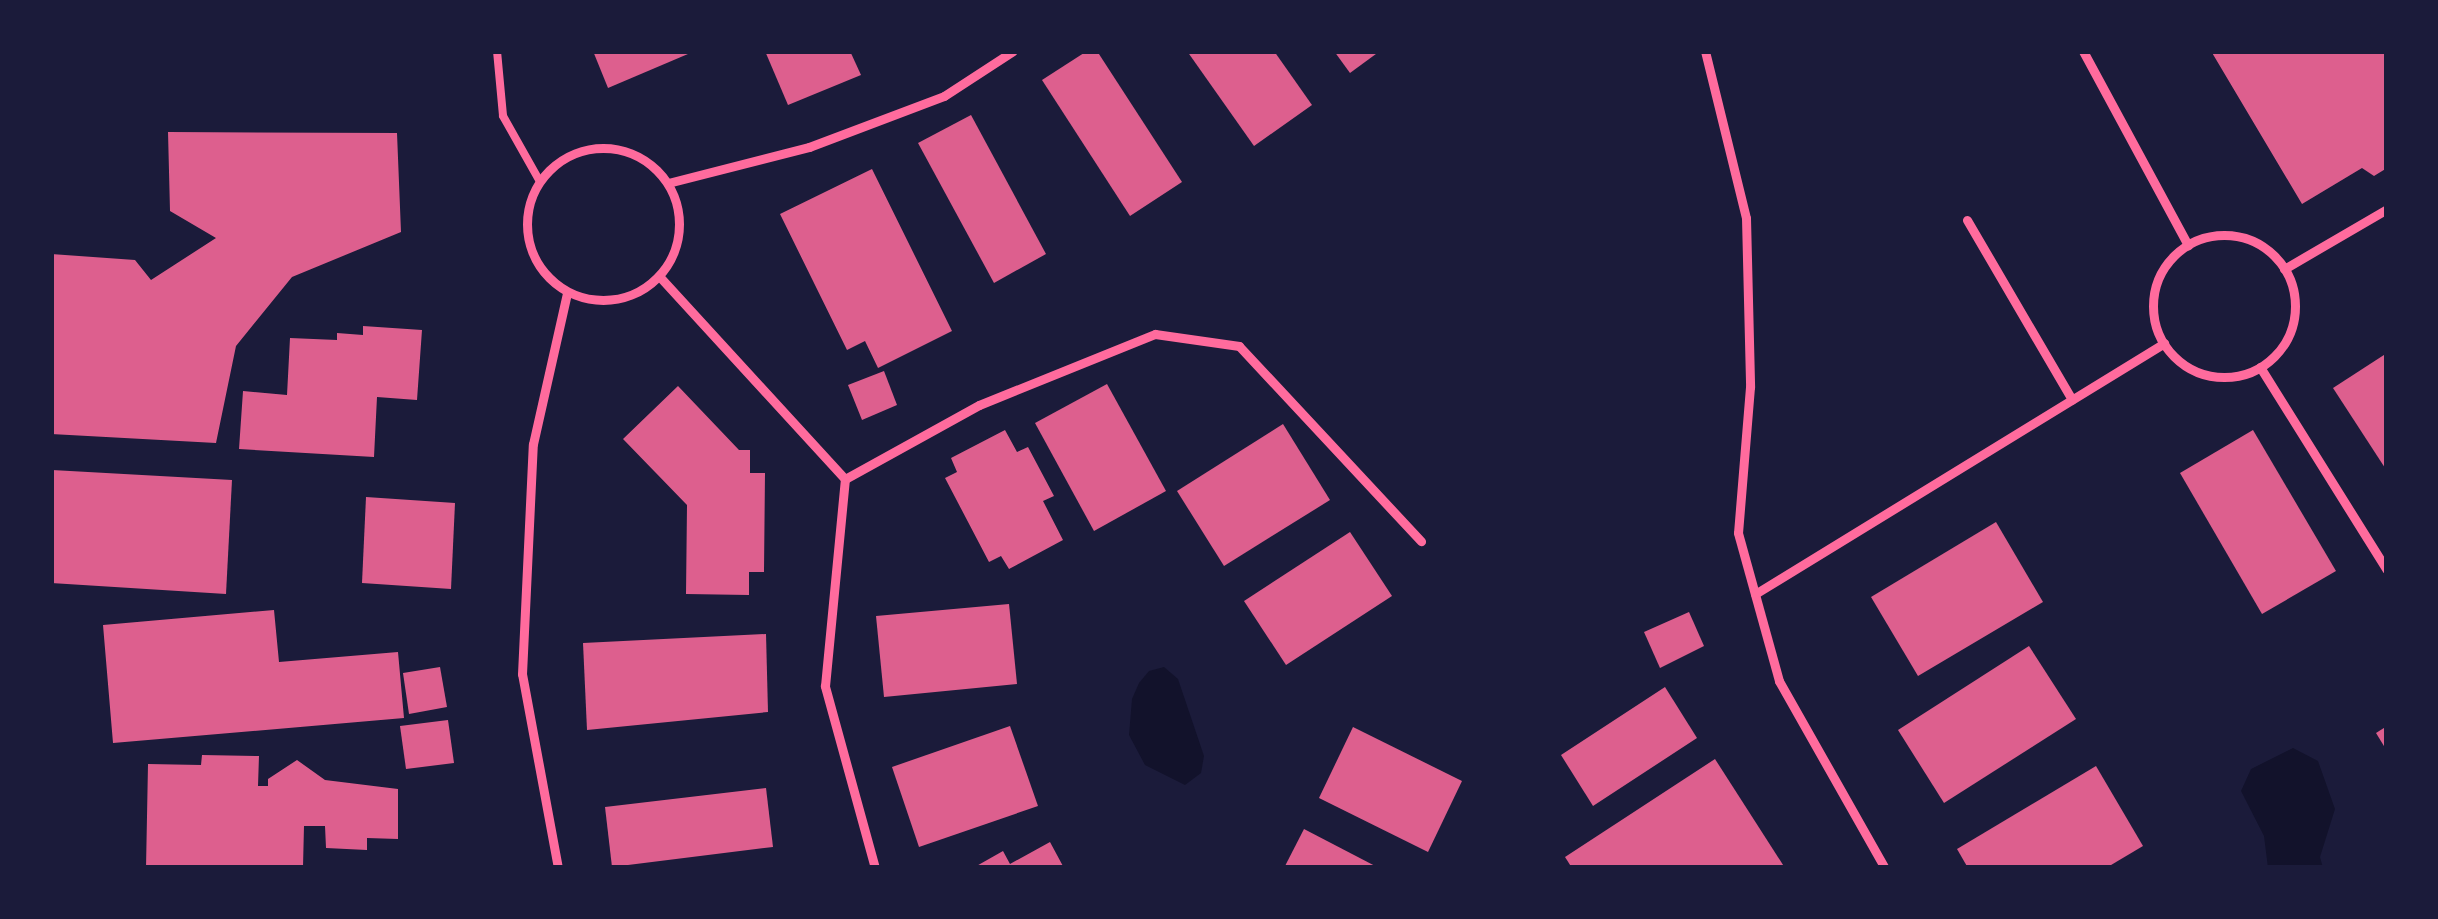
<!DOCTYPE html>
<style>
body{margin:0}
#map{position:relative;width:2438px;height:919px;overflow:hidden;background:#1b1b3a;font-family:"Source Sans 3",sans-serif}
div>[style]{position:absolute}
.water>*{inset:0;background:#12122b}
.building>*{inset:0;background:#dd5f8e}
.path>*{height:8px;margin:-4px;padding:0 4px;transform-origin:4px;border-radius:4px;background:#ff6b9d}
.service>*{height:9px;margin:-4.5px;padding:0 4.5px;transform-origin:4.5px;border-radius:4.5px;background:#ff6b9d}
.service>.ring{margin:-4.5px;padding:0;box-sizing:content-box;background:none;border:9px solid #ff6b9d;border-radius:50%}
span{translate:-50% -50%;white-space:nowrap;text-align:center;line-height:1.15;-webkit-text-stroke:9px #1b1b3a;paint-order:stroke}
.frame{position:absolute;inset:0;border:54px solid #1b1b3a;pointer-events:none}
</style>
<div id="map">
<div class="water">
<div style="clip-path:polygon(1164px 667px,1178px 679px,1204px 756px,1201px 773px,1185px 785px,1145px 765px,1129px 735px,1132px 699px,1139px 683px,1149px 671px)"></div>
<div style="clip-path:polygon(2293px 748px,2318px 761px,2335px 809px,2320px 857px,2323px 868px,2268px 868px,2264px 836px,2241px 791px,2251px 769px)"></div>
</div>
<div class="building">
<div style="clip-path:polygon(593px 51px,695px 51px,608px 88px)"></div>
<div style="clip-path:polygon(765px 51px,850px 51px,861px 75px,788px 105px)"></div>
<div style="clip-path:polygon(1087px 51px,1097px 51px,1182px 182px,1130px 216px,1042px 80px)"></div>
<div style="clip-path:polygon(1187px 51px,1274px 51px,1312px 105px,1254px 146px)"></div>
<div style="clip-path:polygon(1334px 51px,1380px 51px,1350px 73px)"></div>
<div style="clip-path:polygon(2211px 51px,2387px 51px,2387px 168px,2374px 176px,2362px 168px,2302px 204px)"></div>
<div style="clip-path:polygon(971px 115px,1046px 254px,994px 283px,918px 143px)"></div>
<div style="clip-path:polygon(168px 132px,397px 133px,401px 232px,292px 277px,236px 346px,216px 443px,51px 434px,51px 254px,135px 260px,151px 280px,216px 238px,170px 211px)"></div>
<div style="clip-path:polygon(872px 169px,952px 331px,878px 368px,865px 341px,847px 350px,780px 214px)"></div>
<div style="clip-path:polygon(363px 326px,422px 330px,417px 400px,377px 397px,374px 457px,239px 449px,243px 391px,287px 395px,290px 338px,337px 340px,337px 333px,363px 335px)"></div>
<div style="clip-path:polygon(2387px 353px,2387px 471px,2333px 388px)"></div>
<div style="clip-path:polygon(884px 371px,897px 405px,862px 420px,848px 385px)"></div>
<div style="clip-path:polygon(1107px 384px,1166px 491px,1094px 531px,1035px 423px)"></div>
<div style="clip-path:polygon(678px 386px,739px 450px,750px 450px,750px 473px,765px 473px,764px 572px,749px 572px,749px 595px,686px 594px,687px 505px,623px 439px)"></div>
<div style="clip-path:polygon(1283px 424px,1330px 500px,1224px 566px,1177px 491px)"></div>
<div style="clip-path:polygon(1005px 430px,1017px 452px,1028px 447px,1054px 496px,1043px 501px,1063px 540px,1009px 569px,1001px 556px,989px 562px,945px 478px,957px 472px,951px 458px)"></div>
<div style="clip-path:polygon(2253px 430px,2336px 571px,2262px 614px,2180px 473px)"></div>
<div style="clip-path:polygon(52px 470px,232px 480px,226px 594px,51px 583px)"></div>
<div style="clip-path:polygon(366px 497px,455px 503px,451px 589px,362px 583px)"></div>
<div style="clip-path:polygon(1996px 522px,2043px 602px,1918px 676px,1871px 597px)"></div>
<div style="clip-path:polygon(1350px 532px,1392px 596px,1286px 665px,1244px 601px)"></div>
<div style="clip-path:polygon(1009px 604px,1017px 684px,884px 697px,876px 616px)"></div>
<div style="clip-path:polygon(274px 610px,279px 662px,398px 652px,404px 718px,113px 743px,103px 625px)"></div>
<div style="clip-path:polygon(1689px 612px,1704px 646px,1660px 668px,1644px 632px)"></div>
<div style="clip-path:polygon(766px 634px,768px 712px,587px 730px,583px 643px)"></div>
<div style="clip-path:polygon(2029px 646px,2076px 719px,1944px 803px,1898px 730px)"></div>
<div style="clip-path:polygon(440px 667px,447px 707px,409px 714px,403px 673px)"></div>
<div style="clip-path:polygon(1665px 687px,1697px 738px,1593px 806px,1561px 755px)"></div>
<div style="clip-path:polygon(448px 720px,454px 763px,406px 769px,400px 726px)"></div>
<div style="clip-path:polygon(1010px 726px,1038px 806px,919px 847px,892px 767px)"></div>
<div style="clip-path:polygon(2387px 726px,2387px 751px,2376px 733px)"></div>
<div style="clip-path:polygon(1353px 727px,1462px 781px,1428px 852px,1319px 798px)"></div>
<div style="clip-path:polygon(202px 755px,259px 756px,258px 786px,268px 786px,268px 779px,297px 760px,325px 780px,398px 789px,398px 839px,367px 838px,367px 850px,326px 848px,325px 826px,304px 826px,303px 867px,146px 868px,148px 764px,201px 765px)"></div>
<div style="clip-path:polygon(1715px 759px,1785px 868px,1572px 868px,1565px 857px)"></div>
<div style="clip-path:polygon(2096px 766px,2143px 846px,2106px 868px,1968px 868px,1957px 849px)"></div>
<div style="clip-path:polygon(766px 788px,773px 847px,612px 867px,605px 807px)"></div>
<div style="clip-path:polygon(1304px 829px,1379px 868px,1284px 868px)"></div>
<div style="clip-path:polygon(1050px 842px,1064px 868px,973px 868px,1003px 851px,1010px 864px)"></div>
</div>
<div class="path">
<div style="left:497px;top:51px;width:65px;rotate:84.7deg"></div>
<div style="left:503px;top:116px;width:73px;rotate:60.6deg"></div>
</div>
<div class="service">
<div style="left:1705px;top:51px;width:172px;rotate:76.2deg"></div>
<div style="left:1746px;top:218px;width:169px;rotate:88.6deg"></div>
<div style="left:1750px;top:387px;width:146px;rotate:94.7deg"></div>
<div style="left:1738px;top:533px;width:154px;rotate:74.5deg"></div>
<div style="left:1779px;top:681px;width:215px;rotate:60.5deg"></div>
<div style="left:2083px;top:51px;width:221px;rotate:61.6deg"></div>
<div class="ring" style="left:527px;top:148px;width:143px;height:143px"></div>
<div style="left:668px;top:183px;width:146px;rotate:-14.3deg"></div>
<div style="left:809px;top:147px;width:144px;rotate:-20.7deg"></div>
<div style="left:944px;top:96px;width:82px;rotate:-33.1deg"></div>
<div style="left:1967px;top:220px;width:208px;rotate:59.7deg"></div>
<div class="ring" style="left:2153px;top:235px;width:133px;height:133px"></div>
<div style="left:2284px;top:269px;width:119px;rotate:-30.2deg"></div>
<div style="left:659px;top:276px;width:275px;rotate:47.5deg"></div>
<div style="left:2260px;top:367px;width:239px;rotate:58deg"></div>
<div style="left:1755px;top:594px;width:480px;rotate:-31.5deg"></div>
<div style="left:558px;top:868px;width:197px;rotate:-100.5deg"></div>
<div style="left:522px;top:674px;width:230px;rotate:-87.3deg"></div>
<div style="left:533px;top:444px;width:155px;rotate:-77.3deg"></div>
<div style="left:875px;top:868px;width:189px;rotate:-105.4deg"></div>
<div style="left:825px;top:686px;width:208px;rotate:-84.5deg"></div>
<div style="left:845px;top:479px;width:153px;rotate:-28.9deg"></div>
<div style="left:979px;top:405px;width:190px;rotate:-22deg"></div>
<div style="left:1155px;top:334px;width:85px;rotate:8.1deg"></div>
<div style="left:1239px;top:346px;width:267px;rotate:47deg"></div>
</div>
<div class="frame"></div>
</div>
